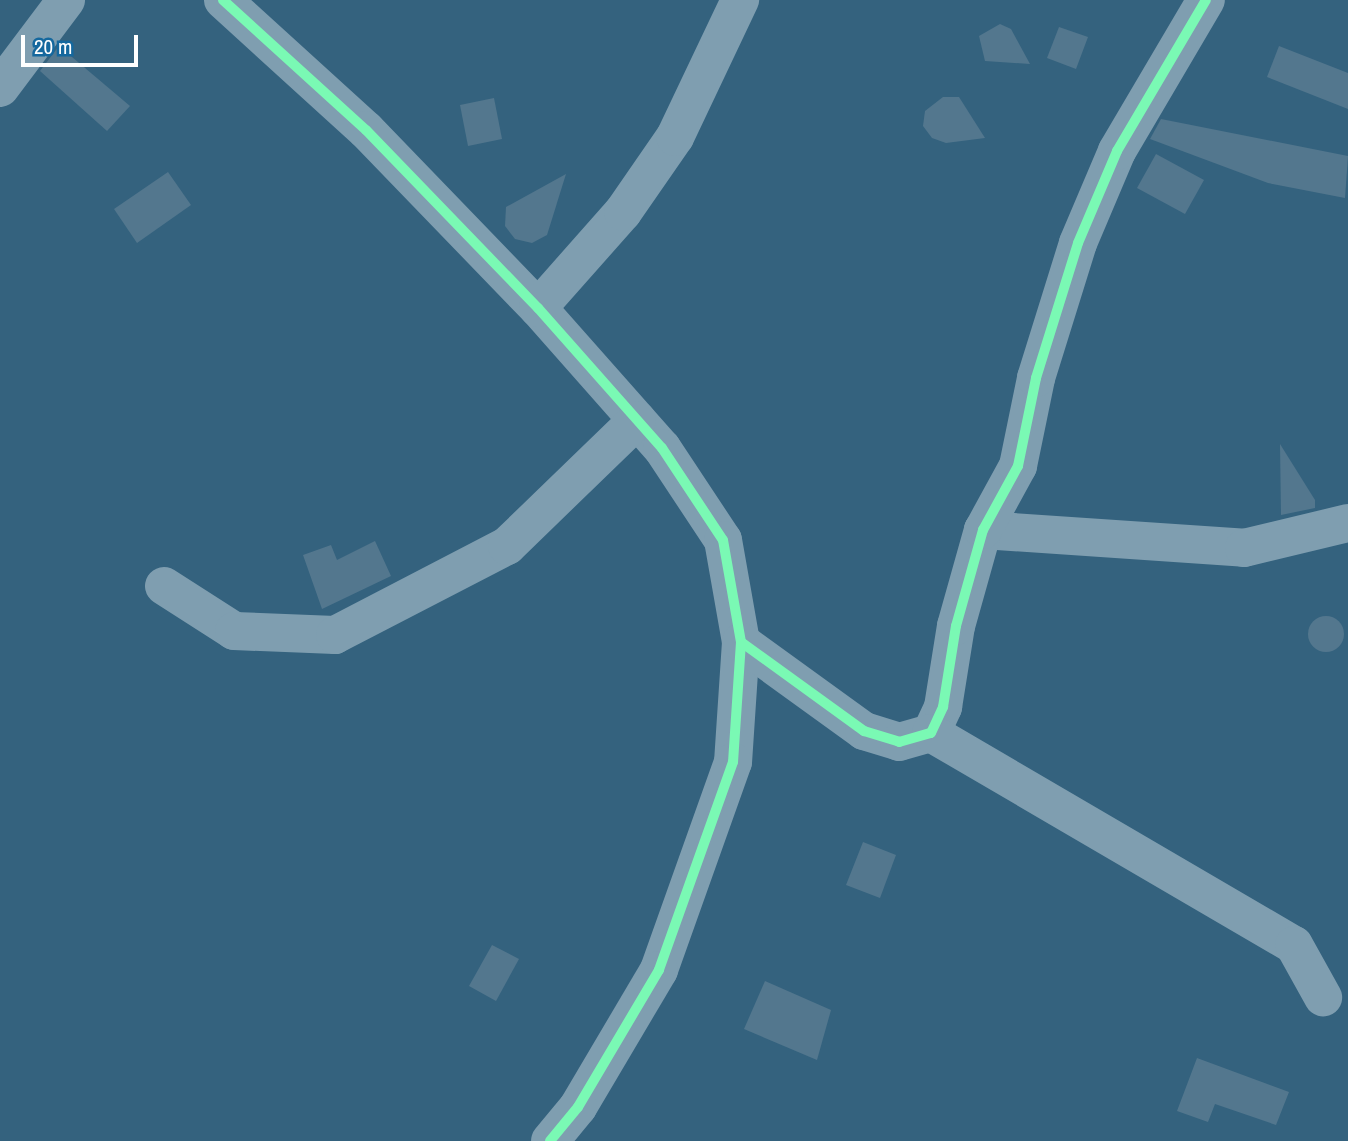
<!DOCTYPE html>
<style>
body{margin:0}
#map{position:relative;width:1348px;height:1141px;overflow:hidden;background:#34627e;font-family:"Archivo Narrow",sans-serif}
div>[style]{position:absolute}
.building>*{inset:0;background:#53778e}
.round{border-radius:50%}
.street>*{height:38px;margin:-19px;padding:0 19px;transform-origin:19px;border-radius:19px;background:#7f9eb0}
.cycleway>*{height:10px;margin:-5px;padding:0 5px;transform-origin:5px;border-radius:5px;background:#7af9b4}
span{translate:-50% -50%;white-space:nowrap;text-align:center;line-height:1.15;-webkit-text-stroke:5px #15689e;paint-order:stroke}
.scale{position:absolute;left:21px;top:35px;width:117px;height:32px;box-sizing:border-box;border:4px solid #fff;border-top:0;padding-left:9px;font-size:21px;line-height:24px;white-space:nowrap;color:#fff;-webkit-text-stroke:5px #15689e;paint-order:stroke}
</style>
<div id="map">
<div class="building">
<div style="clip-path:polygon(1000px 24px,1011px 29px,1030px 64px,985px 61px,979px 36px)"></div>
<div style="clip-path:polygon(1059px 27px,1088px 37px,1076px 69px,1047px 58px)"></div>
<div style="clip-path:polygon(59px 46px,130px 106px,107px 131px,40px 71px)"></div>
<div style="clip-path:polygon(1279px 46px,1348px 73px,1348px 109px,1267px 77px)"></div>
<div style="clip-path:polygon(943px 97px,959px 97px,985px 138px,946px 143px,932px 138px,923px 126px,925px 111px)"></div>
<div style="clip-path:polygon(494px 98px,502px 139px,468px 146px,460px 105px)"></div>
<div style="clip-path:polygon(1161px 119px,1348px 156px,1345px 198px,1268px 183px,1150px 139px)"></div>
<div style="clip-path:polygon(1156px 154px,1204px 180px,1185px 214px,1137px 188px)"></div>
<div style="clip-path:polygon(168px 172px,191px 205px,137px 243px,114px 209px)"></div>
<div style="clip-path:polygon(566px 174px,547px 235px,532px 243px,515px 239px,505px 226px,506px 207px)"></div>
<div style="clip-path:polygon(1280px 444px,1315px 500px,1315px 508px,1281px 515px)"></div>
<div style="clip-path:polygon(375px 541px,391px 576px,322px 609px,303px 555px,331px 545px,337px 560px)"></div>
<div class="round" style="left:1308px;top:616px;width:36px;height:36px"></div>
<div style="clip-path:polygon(863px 842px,896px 855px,880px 898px,846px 885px)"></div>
<div style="clip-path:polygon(492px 945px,519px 959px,496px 1001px,469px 986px)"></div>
<div style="clip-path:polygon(765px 981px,831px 1010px,817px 1060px,744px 1029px)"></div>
<div style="clip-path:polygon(1197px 1058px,1289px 1092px,1276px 1125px,1215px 1104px,1208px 1122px,1177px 1111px)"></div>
</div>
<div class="street">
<div style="left:223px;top:0;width:193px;rotate:42.3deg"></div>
<div style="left:366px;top:130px;width:248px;rotate:46deg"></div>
<div style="left:538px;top:308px;width:187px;rotate:48.5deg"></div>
<div style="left:662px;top:448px;width:110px;rotate:56.5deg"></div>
<div style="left:723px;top:540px;width:104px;rotate:80deg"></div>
<div style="left:741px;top:642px;width:120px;rotate:93.8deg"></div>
<div style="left:733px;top:762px;width:221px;rotate:109.6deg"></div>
<div style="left:659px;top:970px;width:159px;rotate:120.6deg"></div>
<div style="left:578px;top:1107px;width:44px;rotate:129.5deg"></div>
<div style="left:0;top:88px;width:110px;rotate:-53.1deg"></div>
<div style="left:538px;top:308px;width:128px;rotate:-48.5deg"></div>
<div style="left:623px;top:212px;width:91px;rotate:-55.3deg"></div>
<div style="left:675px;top:137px;width:152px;rotate:-64.6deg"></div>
<div style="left:983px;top:530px;width:262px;rotate:3.9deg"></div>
<div style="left:1244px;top:548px;width:107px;rotate:-13.5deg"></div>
<div style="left:164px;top:586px;width:83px;rotate:32.7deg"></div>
<div style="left:234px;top:631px;width:101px;rotate:2.3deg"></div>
<div style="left:335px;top:635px;width:194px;rotate:-27.4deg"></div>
<div style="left:507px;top:546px;width:181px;rotate:-44.1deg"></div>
<div style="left:741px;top:642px;width:152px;rotate:35.9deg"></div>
<div style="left:864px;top:731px;width:37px;rotate:17deg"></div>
<div style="left:899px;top:742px;width:33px;rotate:-16deg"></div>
<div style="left:931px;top:733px;width:29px;rotate:-65deg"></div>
<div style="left:943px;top:707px;width:82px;rotate:-80.9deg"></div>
<div style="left:956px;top:626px;width:100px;rotate:-74.3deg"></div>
<div style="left:983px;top:530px;width:73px;rotate:-61.3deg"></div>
<div style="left:1018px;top:466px;width:90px;rotate:-78.4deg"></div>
<div style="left:1036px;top:378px;width:141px;rotate:-72.7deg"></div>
<div style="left:1078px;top:243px;width:100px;rotate:-67deg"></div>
<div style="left:1117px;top:151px;width:175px;rotate:-59.5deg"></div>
<div style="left:931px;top:733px;width:420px;rotate:30.3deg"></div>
<div style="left:1294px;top:945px;width:60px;rotate:60.9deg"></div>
</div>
<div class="cycleway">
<div style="left:223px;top:0;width:193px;rotate:42.3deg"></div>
<div style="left:366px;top:130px;width:248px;rotate:46deg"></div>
<div style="left:538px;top:308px;width:187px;rotate:48.5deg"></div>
<div style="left:662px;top:448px;width:110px;rotate:56.5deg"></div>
<div style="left:723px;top:540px;width:104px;rotate:80deg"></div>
<div style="left:741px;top:642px;width:120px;rotate:93.8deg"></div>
<div style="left:733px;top:762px;width:221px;rotate:109.6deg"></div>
<div style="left:659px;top:970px;width:159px;rotate:120.6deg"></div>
<div style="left:578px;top:1107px;width:44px;rotate:129.5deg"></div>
<div style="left:741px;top:642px;width:152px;rotate:35.9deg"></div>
<div style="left:864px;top:731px;width:37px;rotate:17deg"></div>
<div style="left:899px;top:742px;width:33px;rotate:-16deg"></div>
<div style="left:931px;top:733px;width:29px;rotate:-65deg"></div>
<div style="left:943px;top:707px;width:82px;rotate:-80.9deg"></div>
<div style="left:956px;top:626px;width:100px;rotate:-74.3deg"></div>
<div style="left:983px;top:530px;width:73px;rotate:-61.3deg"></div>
<div style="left:1018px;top:466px;width:90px;rotate:-78.4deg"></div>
<div style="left:1036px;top:378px;width:141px;rotate:-72.7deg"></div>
<div style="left:1078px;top:243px;width:100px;rotate:-67deg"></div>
<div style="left:1117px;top:151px;width:175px;rotate:-59.5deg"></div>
</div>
<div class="scale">20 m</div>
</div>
